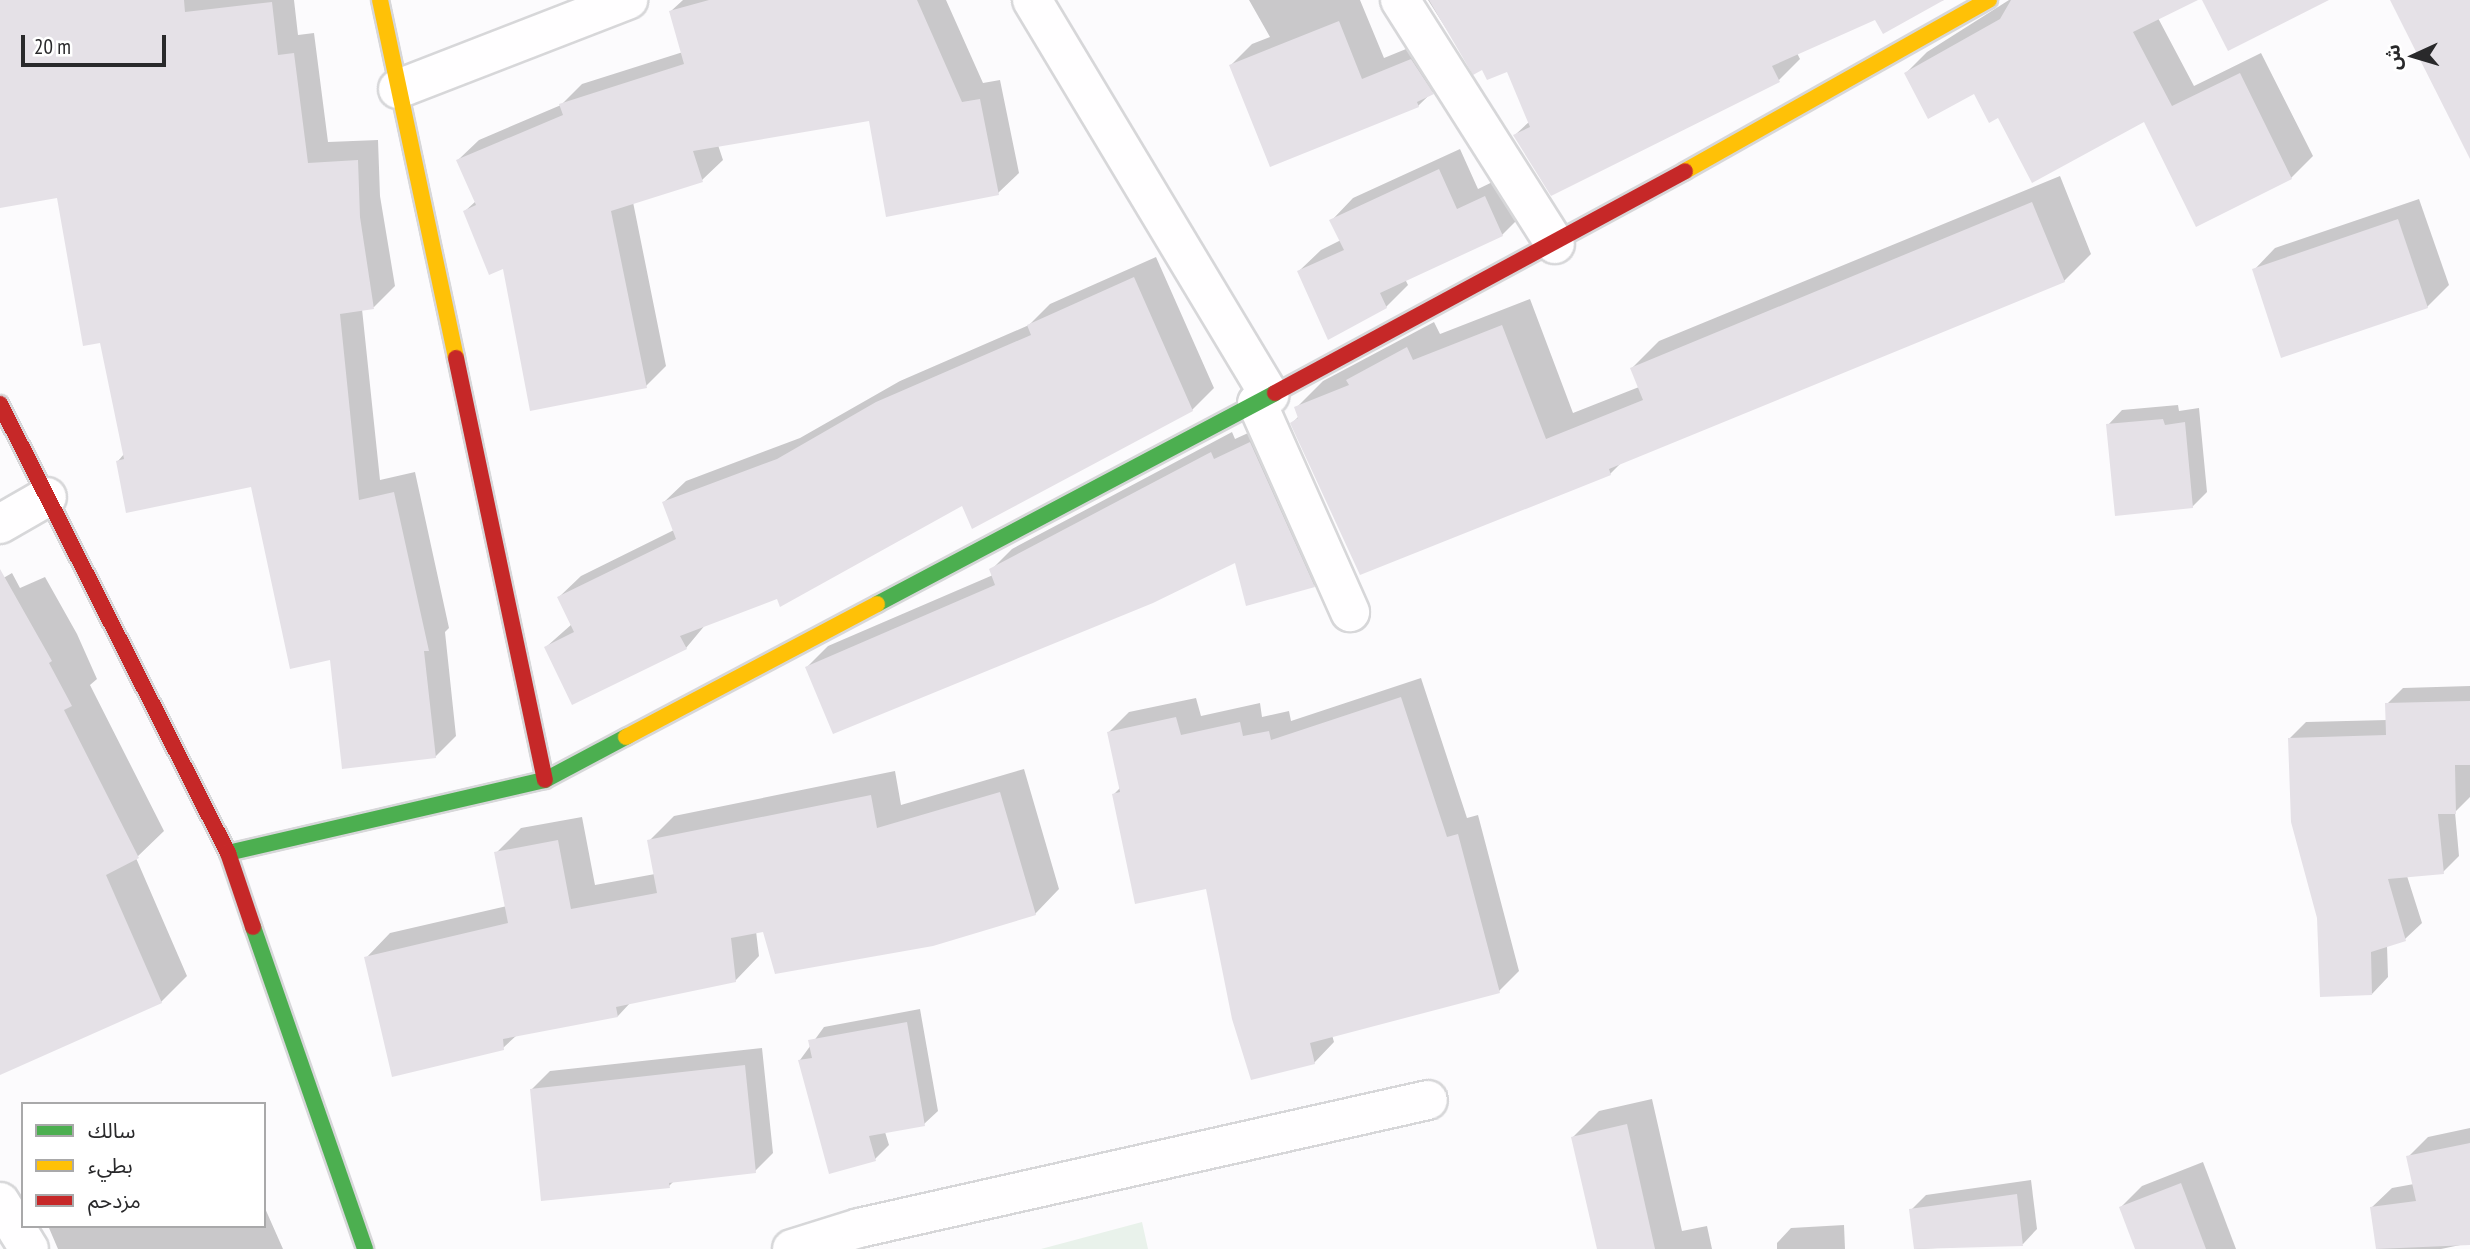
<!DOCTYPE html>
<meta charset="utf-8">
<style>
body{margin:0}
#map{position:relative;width:2470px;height:1249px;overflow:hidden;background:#fcfbfd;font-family:"PT Sans Narrow","Noto Sans Arabic",sans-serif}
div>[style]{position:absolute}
.green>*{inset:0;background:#e9f2eb}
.shadow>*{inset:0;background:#0003}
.building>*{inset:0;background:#e5e1e7}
.roads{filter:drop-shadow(2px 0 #d7d7d9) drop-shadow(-2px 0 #d7d7d9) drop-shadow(0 2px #d7d7d9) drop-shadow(0 -2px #d7d7d9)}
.street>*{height:38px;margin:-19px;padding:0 19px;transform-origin:19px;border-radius:19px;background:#fffeff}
.fast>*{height:16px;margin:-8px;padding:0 8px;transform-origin:8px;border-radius:8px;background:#4caf50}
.slow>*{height:16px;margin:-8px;padding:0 8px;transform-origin:8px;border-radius:8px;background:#ffc107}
.jam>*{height:16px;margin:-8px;padding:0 8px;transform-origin:8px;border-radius:8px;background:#c62828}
span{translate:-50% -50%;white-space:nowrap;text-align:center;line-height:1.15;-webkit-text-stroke:5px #fff;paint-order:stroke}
.legend{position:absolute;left:21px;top:1102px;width:245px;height:126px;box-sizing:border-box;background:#fff;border:2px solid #a9a9aa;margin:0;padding:9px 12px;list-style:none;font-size:21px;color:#29292b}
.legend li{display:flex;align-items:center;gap:14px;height:35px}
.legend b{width:35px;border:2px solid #a9a9aa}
.north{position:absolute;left:2379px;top:21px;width:70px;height:70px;-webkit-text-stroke:5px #fff;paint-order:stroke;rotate:266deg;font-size:19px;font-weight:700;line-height:28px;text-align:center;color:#29292b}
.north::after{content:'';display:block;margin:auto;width:24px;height:32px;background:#29292b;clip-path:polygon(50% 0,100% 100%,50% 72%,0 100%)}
.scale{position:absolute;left:21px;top:35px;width:145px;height:32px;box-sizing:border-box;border:4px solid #29292b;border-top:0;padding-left:9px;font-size:21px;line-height:24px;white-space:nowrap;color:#29292b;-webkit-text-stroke:5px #fff;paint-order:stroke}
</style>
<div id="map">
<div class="green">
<div style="clip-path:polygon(1142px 1222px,1148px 1249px,1041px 1249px)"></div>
</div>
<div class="shadow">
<div style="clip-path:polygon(0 0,294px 0,298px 35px,314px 33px,328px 142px,378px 140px,380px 196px,395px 286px,374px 307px,362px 309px,380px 480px,415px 472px,449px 628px,445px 632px,456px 736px,435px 757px,332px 658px,252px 485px,118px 461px,124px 454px,101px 341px,58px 196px,0 206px)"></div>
<div style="clip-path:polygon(683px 0,946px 0,983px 83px,1000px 80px,1019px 173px,998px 193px,870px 119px,718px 145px,723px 160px,702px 180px,633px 202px,666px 366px,646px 386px,504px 267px,465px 211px,476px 201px,458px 160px,479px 140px,561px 105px,582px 84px,683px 52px,671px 11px)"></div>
<div style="clip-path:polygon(1249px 0,1360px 0,1384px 58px,1433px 38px,1454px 71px,1418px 106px,1231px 65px,1252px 44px,1270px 37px)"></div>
<div style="clip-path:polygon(1428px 0,1944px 0,1876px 18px,1797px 53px,1800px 59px,1779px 80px,1515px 135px,1530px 121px,1508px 69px,1483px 68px,1474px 72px)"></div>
<div style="clip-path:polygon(2009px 0,2194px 0,2158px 18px,2194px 86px,2261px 53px,2313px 156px,2291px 178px,2145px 119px,1999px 116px,1975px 91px,1906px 73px,1927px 52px)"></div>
<div style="clip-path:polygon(1460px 149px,1478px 189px,1507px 175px,1524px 213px,1502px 235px,1405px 279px,1408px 285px,1386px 307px,1299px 271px,1321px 250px,1341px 240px,1332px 220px,1353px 198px)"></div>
<div style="clip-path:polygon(2060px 176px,2091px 254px,2064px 281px,1622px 462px,1610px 474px,1292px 423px,1299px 416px,1296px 408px,1323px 381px,1434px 322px,1440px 334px,1530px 299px,1573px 413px,1639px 387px,1632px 368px,1659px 341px)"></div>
<div style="clip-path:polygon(2419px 199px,2449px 285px,2427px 307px,2254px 270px,2275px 248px)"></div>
<div style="clip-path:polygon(1156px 257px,1214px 388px,1192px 410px,963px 503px,778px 596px,706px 624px,686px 648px,546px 647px,572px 624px,559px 597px,581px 576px,674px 530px,664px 502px,686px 481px,800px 438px,900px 381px,1029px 325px,1050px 304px)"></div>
<div style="clip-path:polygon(2178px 405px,2179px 411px,2199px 408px,2207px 492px,2192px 507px,2108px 425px,2122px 410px)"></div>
<div style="clip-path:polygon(1272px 422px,1335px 565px,1314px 586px,1236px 560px,807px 667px,828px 646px,993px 575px,991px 570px,1012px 549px,1232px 432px,1235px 439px)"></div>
<div style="clip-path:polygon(12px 573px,20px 588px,45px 577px,77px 634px,97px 679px,90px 685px,164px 831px,136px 858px,187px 976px,161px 1002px,0 1073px,0 580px)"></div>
<div style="clip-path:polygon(1421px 678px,1467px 818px,1478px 815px,1519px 971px,1499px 991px,1332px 1035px,1334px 1042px,1314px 1063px,1207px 887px,1114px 794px,1121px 787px,1109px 732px,1129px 712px,1196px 698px,1201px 716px,1260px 703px,1262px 717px,1289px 711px,1291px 721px)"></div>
<div style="clip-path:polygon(2470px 686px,2470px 797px,2455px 812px,2459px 856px,2443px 872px,2407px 876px,2422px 923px,2405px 939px,2387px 945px,2388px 977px,2372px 994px,2319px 917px,2289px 739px,2306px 722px,2387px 720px,2387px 704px,2403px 688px)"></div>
<div style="clip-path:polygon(1024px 769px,1059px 889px,1035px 914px,756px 931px,759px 956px,735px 981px,631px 1002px,618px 1016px,517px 1035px,503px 1048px,366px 958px,390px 933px,507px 906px,496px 853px,521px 828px,582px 817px,595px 885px,655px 874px,649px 841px,674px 816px,895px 771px,901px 805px)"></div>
<div style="clip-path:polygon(920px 1009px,938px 1111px,924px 1124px,885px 1132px,889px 1145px,875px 1159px,800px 1060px,824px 1027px)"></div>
<div style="clip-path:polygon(762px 1048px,773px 1153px,755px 1171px,675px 1180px,669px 1186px,532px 1089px,550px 1071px)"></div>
<div style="clip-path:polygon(1652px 1099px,1682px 1231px,1707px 1226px,1712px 1249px,1599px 1249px,1573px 1137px,1599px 1111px)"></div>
<div style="clip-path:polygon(2470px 1128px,2470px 1243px,2441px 1249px,2378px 1249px,2371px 1208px,2392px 1188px,2414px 1184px,2408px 1157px,2428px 1137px)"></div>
<div style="clip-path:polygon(2203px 1162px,2236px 1249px,2137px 1249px,2121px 1207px,2142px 1186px)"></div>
<div style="clip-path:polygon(2031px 1180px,2037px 1229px,2023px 1244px,1916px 1249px,1911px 1210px,1926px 1195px)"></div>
<div style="clip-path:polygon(264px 1206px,283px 1249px,58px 1249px,49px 1228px,264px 1226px)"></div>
<div style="clip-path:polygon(1844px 1225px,1845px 1249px,1777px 1249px,1777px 1243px,1791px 1228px)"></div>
</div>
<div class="building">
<div style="clip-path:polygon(0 0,184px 0,185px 12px,272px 2px,278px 55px,294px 53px,308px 163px,358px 160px,360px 217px,374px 309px,340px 314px,359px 500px,394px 492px,429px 651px,424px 651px,436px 758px,342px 769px,330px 660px,290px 669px,251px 487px,126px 513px,116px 461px,124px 459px,100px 343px,83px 346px,57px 198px,0 208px)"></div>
<div style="clip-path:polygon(709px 0,917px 0,962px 102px,980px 99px,999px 195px,886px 217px,869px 121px,693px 151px,703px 182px,611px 211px,647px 388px,530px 411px,503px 269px,489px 275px,463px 211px,476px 205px,456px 160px,563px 115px,559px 104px,684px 64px,669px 11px)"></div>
<div style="clip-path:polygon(1429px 0,1944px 0,1883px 34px,1875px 20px,1772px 66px,1780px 82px,1551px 196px,1513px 135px,1530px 127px,1507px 72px,1487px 80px,1482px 70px,1473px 75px)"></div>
<div style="clip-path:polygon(2011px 0,2198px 0,2133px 32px,2172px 106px,2240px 73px,2292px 179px,2196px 227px,2144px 122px,2032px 183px,1998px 118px,1989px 123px,1974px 94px,1928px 119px,1904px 73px,2000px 19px)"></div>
<div style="clip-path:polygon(2202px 0,2329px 0,2228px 51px)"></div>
<div style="clip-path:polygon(2390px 0,2470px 0,2470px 159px)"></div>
<div style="clip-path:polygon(1339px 21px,1362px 79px,1411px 59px,1434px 94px,1417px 102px,1419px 107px,1270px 167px,1229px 65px)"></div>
<div style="clip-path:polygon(1439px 169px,1457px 209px,1485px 196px,1503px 236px,1380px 293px,1387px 308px,1328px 340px,1297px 271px,1344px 250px,1329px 220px)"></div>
<div style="clip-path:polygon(2032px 202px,2065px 282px,1609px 469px,1611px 475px,1360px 575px,1290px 423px,1298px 418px,1294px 407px,1349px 385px,1346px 380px,1407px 347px,1413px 360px,1502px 325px,1546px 439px,1643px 400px,1630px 368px)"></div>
<div style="clip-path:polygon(2398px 219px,2428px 308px,2281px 358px,2252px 269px)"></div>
<div style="clip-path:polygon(1134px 277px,1193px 411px,972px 529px,962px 506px,780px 607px,777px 599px,680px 636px,687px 649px,572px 705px,544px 647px,574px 632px,557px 597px,676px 539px,662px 502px,777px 459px,876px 402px,1031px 335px,1027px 325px)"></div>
<div style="clip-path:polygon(2163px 419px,2165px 425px,2185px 422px,2193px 508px,2115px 516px,2106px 424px)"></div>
<div style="clip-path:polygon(1250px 442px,1315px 587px,1246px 606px,1235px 563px,1153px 603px,833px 734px,805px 667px,995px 585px,989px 569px,1211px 452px,1214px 459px)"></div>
<div style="clip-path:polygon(0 569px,52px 661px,49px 663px,72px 706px,64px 710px,139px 858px,106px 875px,162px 1003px,0 1075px)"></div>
<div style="clip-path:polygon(1401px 697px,1447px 837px,1458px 834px,1500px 993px,1310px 1043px,1315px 1064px,1251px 1080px,1232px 1019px,1206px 889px,1135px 904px,1112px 794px,1120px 792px,1107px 732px,1176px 717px,1181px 735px,1240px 722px,1243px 736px,1269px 731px,1271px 740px)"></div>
<div style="clip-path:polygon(2470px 701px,2470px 765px,2455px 765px,2456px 814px,2438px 814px,2444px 874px,2388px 879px,2406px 941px,2371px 952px,2372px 995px,2320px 997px,2317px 918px,2291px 822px,2288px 738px,2386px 735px,2385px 703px)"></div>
<div style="clip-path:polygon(1000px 792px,1036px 915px,933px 946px,775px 974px,763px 932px,731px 938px,736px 982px,616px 1007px,618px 1017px,503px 1039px,504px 1050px,392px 1077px,364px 957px,508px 923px,494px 852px,558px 840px,571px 909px,657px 893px,647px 840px,871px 795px,877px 828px)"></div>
<div style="clip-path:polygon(907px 1022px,925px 1126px,869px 1136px,876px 1161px,829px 1174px,798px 1060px,812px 1058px,808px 1040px)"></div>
<div style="clip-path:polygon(745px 1065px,756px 1173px,669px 1183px,670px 1188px,541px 1201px,530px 1089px)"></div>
<div style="clip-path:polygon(1627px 1124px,1655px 1249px,1597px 1249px,1571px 1137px)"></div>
<div style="clip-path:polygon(2470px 1143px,2470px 1245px,2376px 1249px,2370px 1207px,2416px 1201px,2406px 1156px)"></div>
<div style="clip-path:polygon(2181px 1183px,2206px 1249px,2135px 1249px,2119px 1207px)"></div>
<div style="clip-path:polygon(2017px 1194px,2023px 1246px,1914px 1249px,1909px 1209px)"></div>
</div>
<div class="roads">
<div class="street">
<div style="left:1032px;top:0;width:461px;rotate:59deg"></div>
<div style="left:1400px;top:0;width:289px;rotate:57.6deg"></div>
<div style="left:398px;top:89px;width:247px;rotate:-21.2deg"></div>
<div style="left:1257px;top:403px;width:229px;rotate:66deg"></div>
<div style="left:0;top:524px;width:54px;rotate:-29.9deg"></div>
<div style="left:0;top:1202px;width:55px;rotate:58.3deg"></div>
<div style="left:792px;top:1249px;width:70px;rotate:-17.4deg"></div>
<div style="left:859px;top:1228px;width:583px;rotate:-12.68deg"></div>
</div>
<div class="fast">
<div style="left:877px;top:604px;width:450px;rotate:-27.9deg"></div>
<div style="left:228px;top:853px;width:325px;rotate:-13deg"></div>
<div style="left:545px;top:780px;width:92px;rotate:-28deg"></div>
<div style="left:253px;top:927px;width:341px;rotate:70.8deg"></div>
</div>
<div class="slow">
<div style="left:380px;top:0;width:366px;rotate:78deg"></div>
<div style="left:1685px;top:171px;width:349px;rotate:-29.4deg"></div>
<div style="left:626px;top:737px;width:284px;rotate:-27.9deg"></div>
</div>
<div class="jam">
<div style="left:456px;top:358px;width:431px;rotate:78.1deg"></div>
<div style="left:1275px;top:393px;width:466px;rotate:-28.4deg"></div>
<div style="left:0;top:404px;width:504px;rotate:63.08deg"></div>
<div style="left:228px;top:853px;width:78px;rotate:71.3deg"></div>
</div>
</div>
<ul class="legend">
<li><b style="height:9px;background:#4caf50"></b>سالك</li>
<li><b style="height:9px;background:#ffc107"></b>بطيء</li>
<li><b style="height:9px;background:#c62828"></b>مزدحم</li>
</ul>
<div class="north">ش</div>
<div class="scale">20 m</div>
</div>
